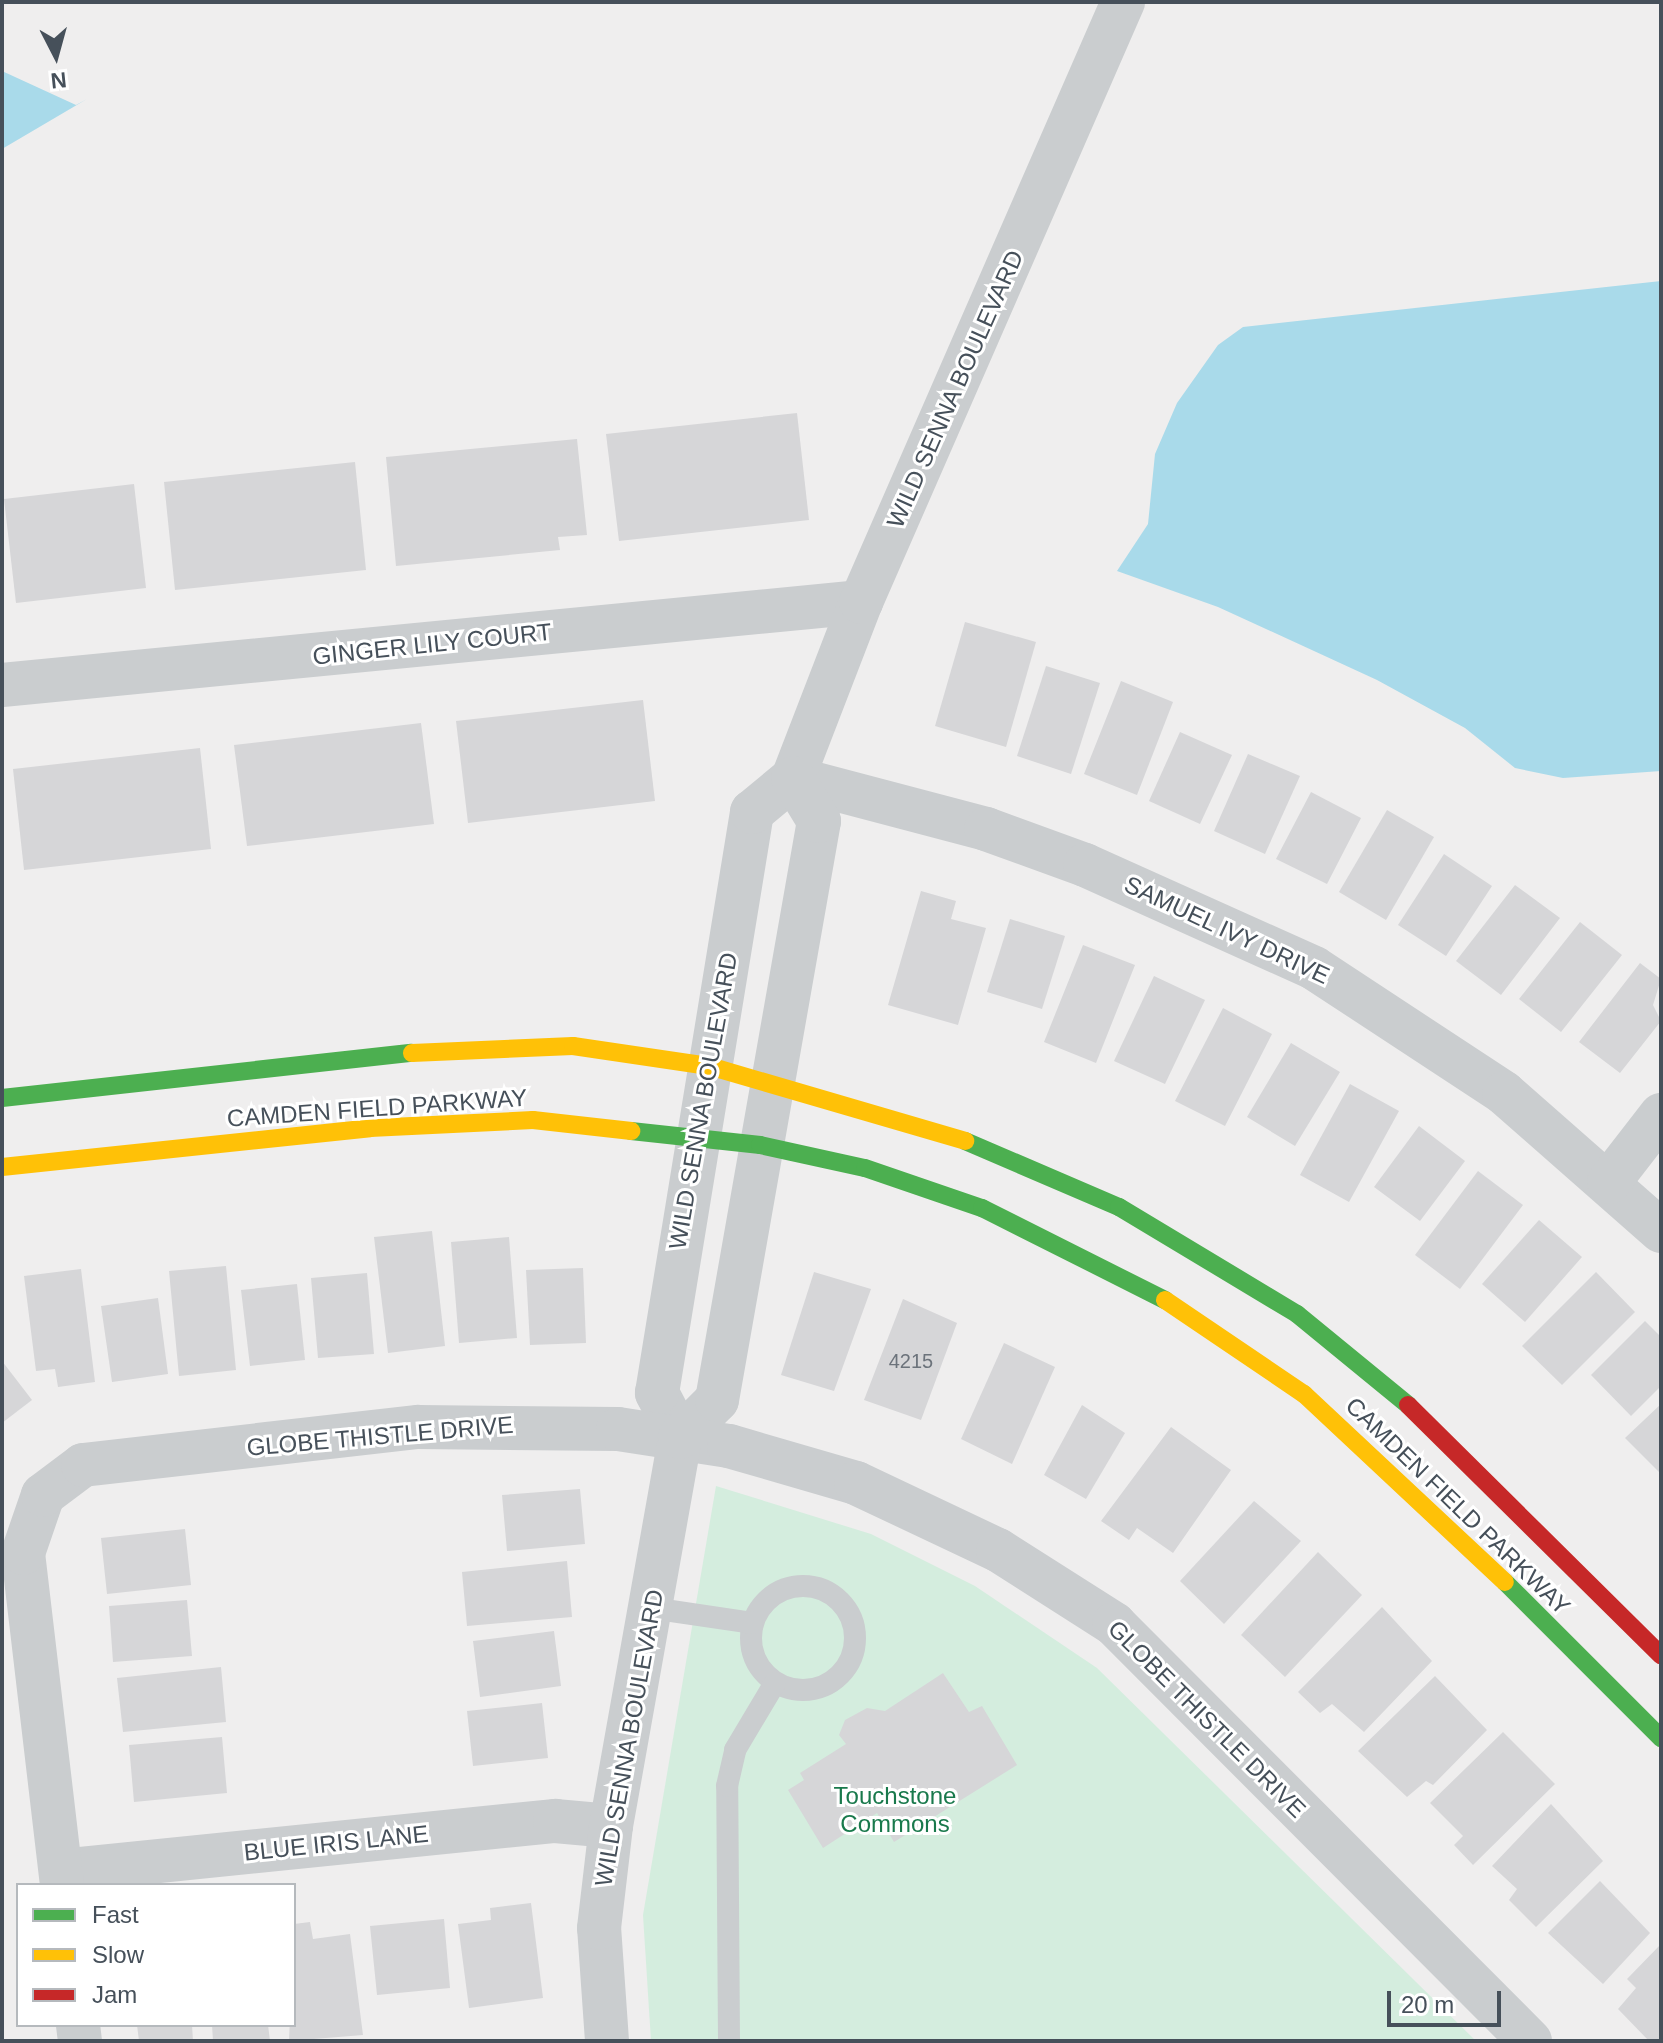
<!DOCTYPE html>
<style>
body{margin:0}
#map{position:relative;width:1663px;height:2043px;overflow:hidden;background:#efeeee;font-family:Arial,sans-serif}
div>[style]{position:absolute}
.green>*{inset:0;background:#d4edde}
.water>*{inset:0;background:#a9daea}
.building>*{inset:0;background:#d6d6d8}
.lane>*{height:22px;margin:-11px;padding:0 11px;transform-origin:11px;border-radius:11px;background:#cacdcf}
.lane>.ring{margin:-11px;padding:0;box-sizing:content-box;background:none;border:22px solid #cacdcf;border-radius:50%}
.street>*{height:44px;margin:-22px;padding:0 22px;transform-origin:22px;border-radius:22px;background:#cacdcf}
.fast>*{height:18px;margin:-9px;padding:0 9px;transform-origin:9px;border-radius:9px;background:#4caf50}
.slow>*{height:18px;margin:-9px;padding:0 9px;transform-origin:9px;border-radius:9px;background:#ffc107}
.jam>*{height:18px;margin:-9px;padding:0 9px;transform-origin:9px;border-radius:9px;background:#c62828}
span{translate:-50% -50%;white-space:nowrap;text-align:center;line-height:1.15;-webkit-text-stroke:6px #fff;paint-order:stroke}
.number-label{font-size:20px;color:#6c737b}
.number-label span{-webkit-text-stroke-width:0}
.street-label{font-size:24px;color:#46505a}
.park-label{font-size:24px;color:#19794c}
.frame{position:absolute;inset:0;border:4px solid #46505a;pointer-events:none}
.legend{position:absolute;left:16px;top:1883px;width:280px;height:144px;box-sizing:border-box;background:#fff;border:2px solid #b5b9bd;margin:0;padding:10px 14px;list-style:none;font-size:24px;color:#46505a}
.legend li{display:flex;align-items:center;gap:16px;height:40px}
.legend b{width:40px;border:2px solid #b5b9bd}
.north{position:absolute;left:16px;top:16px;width:80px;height:80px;-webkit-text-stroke:6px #fff;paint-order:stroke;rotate:174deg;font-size:22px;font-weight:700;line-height:32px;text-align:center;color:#46505a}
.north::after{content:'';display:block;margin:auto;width:28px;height:36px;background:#46505a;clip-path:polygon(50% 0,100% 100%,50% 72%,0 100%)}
.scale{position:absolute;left:1387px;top:1991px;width:114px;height:36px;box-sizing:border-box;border:4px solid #46505a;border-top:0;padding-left:10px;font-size:24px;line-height:28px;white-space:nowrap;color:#46505a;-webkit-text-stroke:6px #fff;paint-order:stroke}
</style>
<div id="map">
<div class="green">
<div style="clip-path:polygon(716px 1486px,871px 1534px,975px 1586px,1097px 1668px,1476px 2041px,651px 2041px,643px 1915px)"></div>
</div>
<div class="water">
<div style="clip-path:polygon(2px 71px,76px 105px,87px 99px,2px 149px)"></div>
<div style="clip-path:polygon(1661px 281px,1661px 771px,1563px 778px,1515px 768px,1465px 728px,1377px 680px,1218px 607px,1117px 571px,1148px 524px,1155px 454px,1177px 403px,1218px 345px,1243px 327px)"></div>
</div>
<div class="building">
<div style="clip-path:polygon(797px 413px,809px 520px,619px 541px,606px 434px)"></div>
<div style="clip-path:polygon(577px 439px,587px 535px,558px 537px,560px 550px,396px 566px,386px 457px)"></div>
<div style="clip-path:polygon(355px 462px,366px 570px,175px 590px,164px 482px)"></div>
<div style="clip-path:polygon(134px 484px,146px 588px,16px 603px,4px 499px)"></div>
<div style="clip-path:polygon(965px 622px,1036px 642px,1006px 747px,935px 726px)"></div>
<div style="clip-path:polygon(1046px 666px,1100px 683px,1071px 774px,1017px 756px)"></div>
<div style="clip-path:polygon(1121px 681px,1173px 702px,1137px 795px,1084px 774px)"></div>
<div style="clip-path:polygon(643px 700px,655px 801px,468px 823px,456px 721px)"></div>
<div style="clip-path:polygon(421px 723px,434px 824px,247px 846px,234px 745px)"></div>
<div style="clip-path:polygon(1180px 732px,1232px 755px,1200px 824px,1149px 801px)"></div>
<div style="clip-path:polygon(200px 748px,211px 849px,24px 870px,13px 769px)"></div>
<div style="clip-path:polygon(1248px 754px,1300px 776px,1265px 854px,1214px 831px)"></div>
<div style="clip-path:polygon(1311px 792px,1361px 818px,1327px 884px,1276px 859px)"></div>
<div style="clip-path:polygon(1387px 810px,1434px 837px,1386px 920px,1339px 892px)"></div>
<div style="clip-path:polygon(1444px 854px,1492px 886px,1446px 956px,1398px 925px)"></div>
<div style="clip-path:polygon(1515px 885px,1560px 918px,1501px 995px,1456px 961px)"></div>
<div style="clip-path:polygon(921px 891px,956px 901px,951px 919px,986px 928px,958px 1025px,888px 1005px)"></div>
<div style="clip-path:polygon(1010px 919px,1065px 936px,1042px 1009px,987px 992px)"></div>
<div style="clip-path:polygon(1580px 922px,1622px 955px,1561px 1032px,1519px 999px)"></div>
<div style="clip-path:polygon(1083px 945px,1135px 965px,1096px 1063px,1044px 1042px)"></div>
<div style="clip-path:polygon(1640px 963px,1661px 979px,1653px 1005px,1661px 1021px,1620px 1073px,1579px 1042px)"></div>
<div style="clip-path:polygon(1154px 976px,1205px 1000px,1165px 1084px,1114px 1061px)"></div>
<div style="clip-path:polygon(1223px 1008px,1272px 1034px,1225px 1126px,1175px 1101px)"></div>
<div style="clip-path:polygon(1291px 1043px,1340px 1072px,1295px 1146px,1247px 1117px)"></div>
<div style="clip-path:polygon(1350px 1084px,1399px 1111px,1349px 1202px,1300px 1175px)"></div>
<div style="clip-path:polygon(1419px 1126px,1465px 1161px,1420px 1221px,1374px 1187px)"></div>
<div style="clip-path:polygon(1478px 1171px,1523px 1205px,1460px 1289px,1415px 1255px)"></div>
<div style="clip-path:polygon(1539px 1220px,1582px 1257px,1525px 1322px,1482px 1284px)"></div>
<div style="clip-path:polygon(432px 1231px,445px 1346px,388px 1353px,374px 1237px)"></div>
<div style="clip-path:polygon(509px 1237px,517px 1338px,459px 1343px,451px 1242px)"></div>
<div style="clip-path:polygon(226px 1266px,236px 1370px,179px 1376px,169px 1271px)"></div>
<div style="clip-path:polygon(583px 1268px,586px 1343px,530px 1345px,526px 1270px)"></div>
<div style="clip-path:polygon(81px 1269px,95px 1382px,58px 1387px,55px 1369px,36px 1371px,24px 1276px)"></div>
<div style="clip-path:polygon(814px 1272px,871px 1289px,834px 1391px,781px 1375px)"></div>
<div style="clip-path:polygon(1596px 1272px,1635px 1312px,1562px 1385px,1522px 1346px)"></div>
<div style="clip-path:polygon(367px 1273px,374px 1354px,318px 1358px,311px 1278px)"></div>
<div style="clip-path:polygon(297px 1284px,305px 1360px,250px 1366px,241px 1290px)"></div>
<div style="clip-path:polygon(158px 1298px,168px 1374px,112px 1382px,101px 1306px)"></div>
<div style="clip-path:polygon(903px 1299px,957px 1323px,921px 1420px,864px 1400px)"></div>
<div style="clip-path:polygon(1645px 1321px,1661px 1337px,1661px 1386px,1631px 1416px,1591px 1375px)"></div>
<div style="clip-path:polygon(1004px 1343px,1055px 1367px,1012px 1464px,961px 1439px)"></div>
<div style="clip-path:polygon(2px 1361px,32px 1400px,2px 1423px)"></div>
<div style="clip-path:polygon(1661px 1404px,1661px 1474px,1625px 1438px)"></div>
<div style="clip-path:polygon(1082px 1405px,1125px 1433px,1086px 1499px,1044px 1475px)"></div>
<div style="clip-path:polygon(1171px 1427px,1231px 1470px,1173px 1553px,1137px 1528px,1129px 1540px,1101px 1521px)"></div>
<div style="clip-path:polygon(580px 1489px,585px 1544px,507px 1551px,502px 1495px)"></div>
<div style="clip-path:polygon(1254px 1501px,1301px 1541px,1224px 1624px,1180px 1581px)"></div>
<div style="clip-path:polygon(185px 1529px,191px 1585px,107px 1594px,101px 1538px)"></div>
<div style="clip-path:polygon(1318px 1552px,1362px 1595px,1285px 1677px,1241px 1635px)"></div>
<div style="clip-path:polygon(567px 1561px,572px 1617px,467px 1626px,462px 1572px)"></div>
<div style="clip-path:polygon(187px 1600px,192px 1656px,113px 1662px,109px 1606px)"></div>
<div style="clip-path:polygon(1382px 1607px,1432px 1661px,1364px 1732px,1332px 1704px,1320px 1713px,1298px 1692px)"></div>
<div style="clip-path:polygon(554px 1631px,561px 1686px,480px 1697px,473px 1641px)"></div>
<div style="clip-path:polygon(221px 1667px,226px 1722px,123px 1732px,117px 1678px)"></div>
<div style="clip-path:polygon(943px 1673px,969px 1712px,982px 1706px,1017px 1765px,894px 1842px,877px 1813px,823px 1848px,788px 1790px,804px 1780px,800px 1773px,846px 1744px,839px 1735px,845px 1720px,867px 1708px,885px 1711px)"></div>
<div style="clip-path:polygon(1435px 1676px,1487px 1730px,1433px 1785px,1426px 1781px,1407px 1797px,1358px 1751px)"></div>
<div style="clip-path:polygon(542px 1703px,548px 1758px,473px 1766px,467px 1711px)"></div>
<div style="clip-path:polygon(1503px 1732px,1555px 1784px,1473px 1865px,1454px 1845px,1463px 1836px,1430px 1803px)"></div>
<div style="clip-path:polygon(222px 1737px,227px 1793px,134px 1802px,129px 1745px)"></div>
<div style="clip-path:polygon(1551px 1804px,1603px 1861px,1536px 1927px,1509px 1900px,1517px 1889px,1492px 1866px)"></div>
<div style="clip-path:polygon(1600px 1881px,1650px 1933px,1603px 1984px,1548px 1933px)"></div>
<div style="clip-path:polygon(531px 1903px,543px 1998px,469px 2008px,458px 1924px,491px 1920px,490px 1908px)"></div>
<div style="clip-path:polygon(444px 1919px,450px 1988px,377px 1995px,370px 1926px)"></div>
<div style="clip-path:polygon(310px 1922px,313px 1939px,350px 1934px,363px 2035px,289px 2041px,294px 1924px)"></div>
<div style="clip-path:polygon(1661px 1944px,1661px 2041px,1649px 2041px,1618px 2009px,1636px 1988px,1627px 1979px)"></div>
<div style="clip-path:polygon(137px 2025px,192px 2025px,193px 2041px,139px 2041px)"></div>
<div style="clip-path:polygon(212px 2025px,268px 2025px,270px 2041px,213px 2041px)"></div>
</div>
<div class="lane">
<div class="ring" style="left:751px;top:1586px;width:82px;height:82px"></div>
<div style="left:651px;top:1608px;width:102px;rotate:8.4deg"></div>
<div style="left:729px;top:2041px;width:255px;rotate:-90.4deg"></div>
<div style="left:727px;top:1786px;width:37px;rotate:-77deg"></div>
<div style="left:735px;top:1750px;width:78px;rotate:-59.2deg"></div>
</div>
<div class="street">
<div style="left:2px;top:685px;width:863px;rotate:-5.52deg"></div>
<div style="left:793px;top:778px;width:200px;rotate:14.8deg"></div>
<div style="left:986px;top:829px;width:105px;rotate:20deg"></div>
<div style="left:1085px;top:865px;width:251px;rotate:24.2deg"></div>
<div style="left:1314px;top:968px;width:227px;rotate:33.3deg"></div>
<div style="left:1504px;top:1093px;width:209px;rotate:41.3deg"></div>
<div style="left:1609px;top:1182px;width:85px;rotate:-52.2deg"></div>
<div style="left:680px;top:1437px;width:50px;rotate:-117.6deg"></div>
<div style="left:657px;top:1393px;width:589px;rotate:-80.71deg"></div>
<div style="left:752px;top:812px;width:53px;rotate:-39.7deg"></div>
<div style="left:793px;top:778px;width:189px;rotate:-68.9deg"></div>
<div style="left:861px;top:602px;width:655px;rotate:-66.41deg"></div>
<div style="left:61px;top:1871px;width:497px;rotate:-5.8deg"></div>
<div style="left:555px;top:1821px;width:56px;rotate:5.1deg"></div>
<div style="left:62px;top:1885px;width:334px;rotate:-96.7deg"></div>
<div style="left:23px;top:1553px;width:61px;rotate:-71deg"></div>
<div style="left:43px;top:1495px;width:50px;rotate:-36.9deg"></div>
<div style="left:83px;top:1465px;width:337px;rotate:-6.5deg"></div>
<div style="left:418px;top:1427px;width:200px;rotate:0.6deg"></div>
<div style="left:618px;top:1429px;width:112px;rotate:8.7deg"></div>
<div style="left:729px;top:1446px;width:132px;rotate:16.2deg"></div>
<div style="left:856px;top:1483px;width:157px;rotate:25.3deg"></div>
<div style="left:998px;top:1550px;width:138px;rotate:32.5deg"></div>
<div style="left:1114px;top:1624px;width:589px;rotate:45.07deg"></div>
<div style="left:78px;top:2025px;width:16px;rotate:83deg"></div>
<div style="left:607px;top:2041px;width:113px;rotate:-94deg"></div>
<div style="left:599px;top:1928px;width:103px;rotate:-83.3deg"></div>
<div style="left:611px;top:1826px;width:395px;rotate:-79.9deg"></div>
<div style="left:680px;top:1437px;width:52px;rotate:-45deg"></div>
<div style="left:717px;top:1400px;width:588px;rotate:-80.01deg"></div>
<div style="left:819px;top:821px;width:50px;rotate:-121.2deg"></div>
</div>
<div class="fast">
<div style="left:2px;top:1098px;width:412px;rotate:-6.3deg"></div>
<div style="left:631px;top:1131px;width:130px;rotate:6.2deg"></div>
<div style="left:760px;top:1145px;width:107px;rotate:12.4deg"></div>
<div style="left:865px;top:1168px;width:124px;rotate:18.9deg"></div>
<div style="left:982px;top:1208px;width:205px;rotate:26.7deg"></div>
<div style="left:965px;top:1141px;width:168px;rotate:23.2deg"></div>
<div style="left:1119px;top:1207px;width:208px;rotate:31deg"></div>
<div style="left:1297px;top:1314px;width:144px;rotate:39.3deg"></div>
<div style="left:1505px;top:1582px;width:221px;rotate:45deg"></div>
</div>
<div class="slow">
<div style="left:412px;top:1053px;width:161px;rotate:-2.5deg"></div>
<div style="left:573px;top:1046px;width:137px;rotate:8.4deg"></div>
<div style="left:709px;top:1066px;width:267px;rotate:16.3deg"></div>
<div style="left:2px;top:1167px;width:370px;rotate:-6deg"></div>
<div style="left:370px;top:1128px;width:163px;rotate:-2.8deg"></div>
<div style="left:533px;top:1120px;width:99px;rotate:6.4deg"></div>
<div style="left:1165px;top:1300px;width:168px;rotate:34.1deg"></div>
<div style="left:1304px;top:1394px;width:275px;rotate:43.1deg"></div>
</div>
<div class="jam">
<div style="left:1408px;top:1405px;width:356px;rotate:44.7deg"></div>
</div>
<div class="number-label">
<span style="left:911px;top:1361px">4215</span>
</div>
<div class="street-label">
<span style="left:955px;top:389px;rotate:-66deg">WILD SENNA BOULEVARD</span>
<span style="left:432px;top:644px;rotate:-6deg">GINGER LILY COURT</span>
<span style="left:1227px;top:930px;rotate:25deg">SAMUEL IVY DRIVE</span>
<span style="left:703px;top:1101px;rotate:-80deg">WILD SENNA BOULEVARD</span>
<span style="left:377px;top:1108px;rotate:-4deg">CAMDEN FIELD PARKWAY</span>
<span style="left:380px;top:1436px;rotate:-5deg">GLOBE THISTLE DRIVE</span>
<span style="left:1458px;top:1506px;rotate:44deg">CAMDEN FIELD PARKWAY</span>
<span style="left:1207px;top:1719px;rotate:45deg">GLOBE THISTLE DRIVE</span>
<span style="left:629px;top:1738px;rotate:-80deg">WILD SENNA BOULEVARD</span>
<span style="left:336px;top:1843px;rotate:-6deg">BLUE IRIS LANE</span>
</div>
<div class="park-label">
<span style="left:895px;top:1810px">Touchstone<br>Commons</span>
</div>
<div class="frame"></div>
<ul class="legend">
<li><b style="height:10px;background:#4caf50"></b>Fast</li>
<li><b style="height:10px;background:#ffc107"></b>Slow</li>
<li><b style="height:10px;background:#c62828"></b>Jam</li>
</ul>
<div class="north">N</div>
<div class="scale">20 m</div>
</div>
